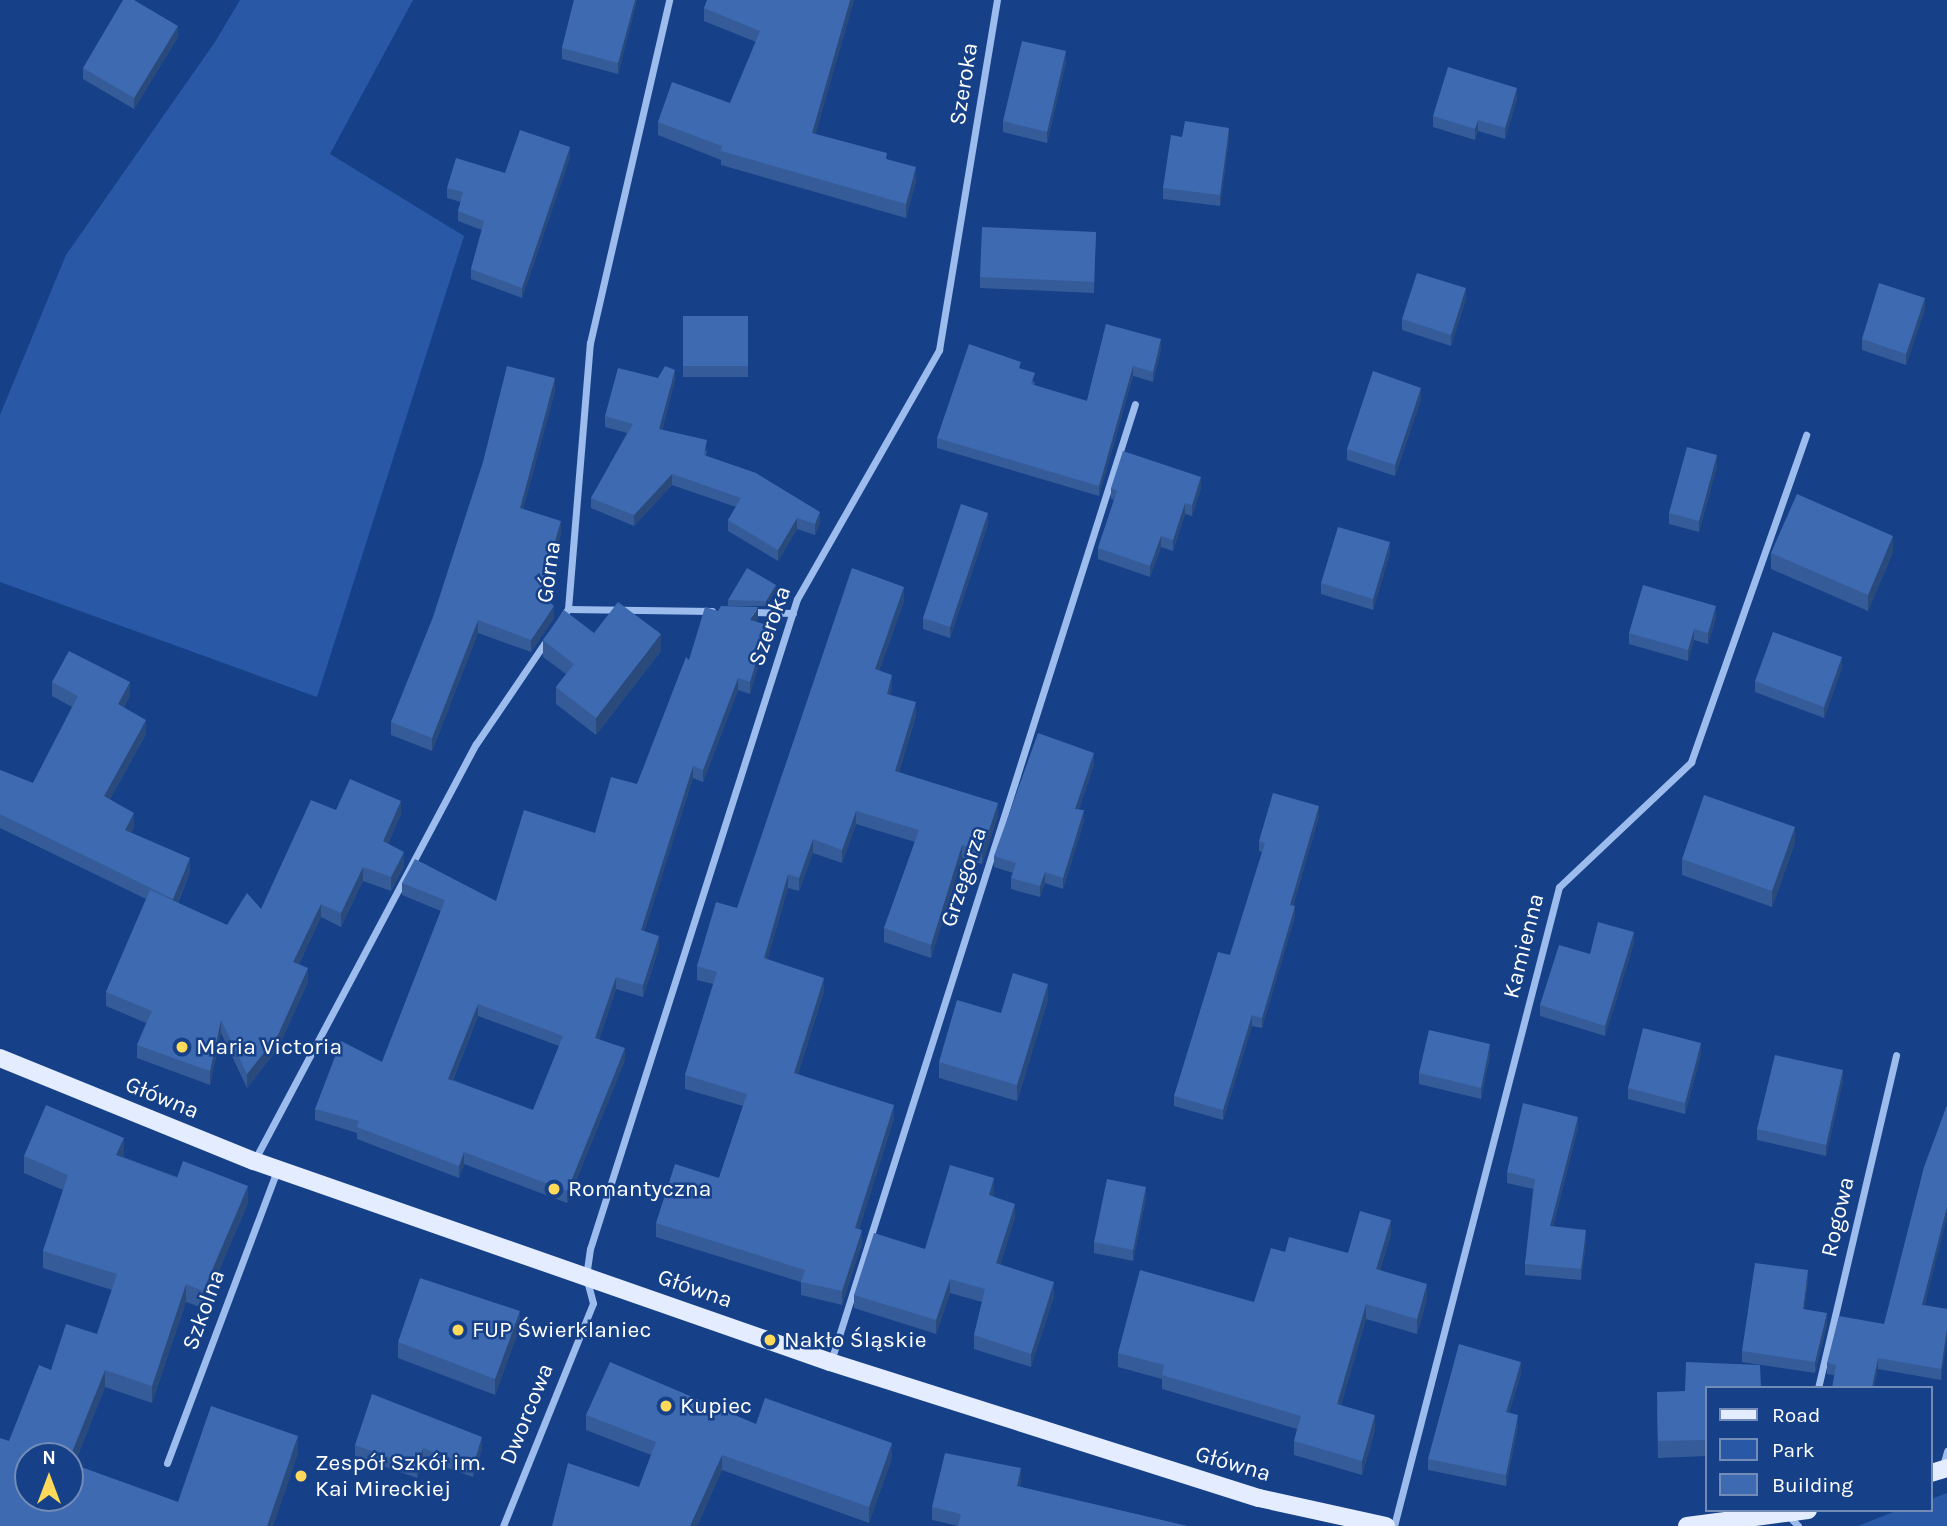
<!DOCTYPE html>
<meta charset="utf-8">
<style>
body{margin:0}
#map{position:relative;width:1947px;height:1526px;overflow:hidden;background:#164087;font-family:Karla,sans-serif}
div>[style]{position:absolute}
.green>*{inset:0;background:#2959a6}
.street>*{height:7px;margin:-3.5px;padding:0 3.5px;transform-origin:3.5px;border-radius:3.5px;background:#9dbcee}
.primary>*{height:18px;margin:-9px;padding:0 9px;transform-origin:9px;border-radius:9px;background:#e4edff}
.wall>*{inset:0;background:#355b98}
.shaded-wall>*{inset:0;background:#2b4a7c}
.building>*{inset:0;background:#3e6ab1}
.dots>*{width:19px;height:19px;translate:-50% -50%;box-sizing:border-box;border:4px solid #164087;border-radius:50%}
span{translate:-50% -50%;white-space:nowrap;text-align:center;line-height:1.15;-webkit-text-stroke:5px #164087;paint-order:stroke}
.street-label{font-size:23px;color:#fff}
.poi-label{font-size:23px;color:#fff}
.left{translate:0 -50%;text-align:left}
.legend{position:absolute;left:1705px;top:1386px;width:228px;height:126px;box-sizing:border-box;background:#164087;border:2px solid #738cb7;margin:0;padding:9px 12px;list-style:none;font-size:21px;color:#fff}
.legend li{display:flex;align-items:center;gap:14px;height:35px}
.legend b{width:35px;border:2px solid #738cb7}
.north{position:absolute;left:14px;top:1442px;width:70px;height:70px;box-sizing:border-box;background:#164087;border:2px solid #738cb7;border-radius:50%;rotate:0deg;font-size:19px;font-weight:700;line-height:28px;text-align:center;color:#fff}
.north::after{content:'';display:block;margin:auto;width:24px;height:32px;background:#ffda5a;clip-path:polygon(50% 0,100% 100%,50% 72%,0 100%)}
</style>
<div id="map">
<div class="green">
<div style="clip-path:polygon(240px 0,413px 0,330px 154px,464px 236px,317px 697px,0 582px,0 415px,66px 255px,215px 42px)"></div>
<div style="clip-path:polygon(1947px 1493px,1947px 1526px,1858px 1526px,1898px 1510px,1931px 1510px,1931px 1499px)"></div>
</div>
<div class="street">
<div style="left:568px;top:609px;width:144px;rotate:0.8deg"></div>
<div style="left:751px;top:612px;width:42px;rotate:1.4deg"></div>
<div style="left:561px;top:620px;width:13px;rotate:-58deg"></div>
<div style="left:568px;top:609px;width:267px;rotate:-85.3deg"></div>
<div style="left:590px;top:343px;width:352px;rotate:-77deg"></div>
<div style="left:254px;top:1161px;width:472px;rotate:-62deg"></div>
<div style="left:476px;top:744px;width:128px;rotate:-55.8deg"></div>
<div style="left:831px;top:1361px;width:1004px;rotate:-72.38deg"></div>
<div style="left:1818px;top:1388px;width:342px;rotate:-76.8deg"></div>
<div style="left:167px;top:1463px;width:313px;rotate:-69.4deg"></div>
<div style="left:1942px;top:1469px;width:19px;rotate:-74deg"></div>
<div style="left:1787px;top:1514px;width:16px;rotate:47deg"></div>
<div style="left:503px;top:1526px;width:240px;rotate:-68deg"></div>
<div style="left:593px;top:1303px;width:27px;rotate:-105deg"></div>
<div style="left:586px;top:1277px;width:28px;rotate:-82deg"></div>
<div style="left:590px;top:1249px;width:682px;rotate:-72.34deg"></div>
<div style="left:797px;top:599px;width:287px;rotate:-60.3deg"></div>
<div style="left:939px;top:350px;width:355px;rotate:-80.6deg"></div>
<div style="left:1394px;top:1526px;width:660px;rotate:-75.52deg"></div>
<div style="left:1559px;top:887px;width:182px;rotate:-43.4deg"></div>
<div style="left:1691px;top:762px;width:347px;rotate:-70.6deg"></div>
</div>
<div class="primary">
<div style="left:0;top:1058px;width:274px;rotate:22.1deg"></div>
<div style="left:254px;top:1161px;width:610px;rotate:19.24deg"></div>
<div style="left:830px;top:1362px;width:450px;rotate:17.6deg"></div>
<div style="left:1259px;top:1498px;width:130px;rotate:12.4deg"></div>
<div style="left:1931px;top:1473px;width:17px;rotate:-17deg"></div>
<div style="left:1687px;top:1526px;width:122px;rotate:-7.5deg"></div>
</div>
<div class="wall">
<div style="clip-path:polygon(574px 0,637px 0,618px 74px,562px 59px,562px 48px)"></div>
<div style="clip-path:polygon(854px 0,815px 134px,887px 159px,916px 181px,906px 218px,721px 165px,721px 160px,658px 135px,658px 122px,730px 103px,756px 42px,704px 21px,704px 8px)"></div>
<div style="clip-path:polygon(178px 37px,134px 109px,83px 79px,83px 68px)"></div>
<div style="clip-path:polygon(1066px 62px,1047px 143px,1003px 132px,1003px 121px)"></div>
<div style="clip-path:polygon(1517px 99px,1505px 139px,1478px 131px,1475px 140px,1433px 127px,1433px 116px)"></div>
<div style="clip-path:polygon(1182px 137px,1229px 139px,1220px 206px,1163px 199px,1163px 188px)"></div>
<div style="clip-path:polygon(570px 157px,522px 298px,471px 279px,471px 269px,482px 230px,458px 221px,458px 211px,461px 202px,447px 198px,447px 188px)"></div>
<div style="clip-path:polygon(1096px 232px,1094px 293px,980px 288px,980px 277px)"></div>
<div style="clip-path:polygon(1466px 299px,1451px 346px,1402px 330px,1402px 319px)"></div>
<div style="clip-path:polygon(1925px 309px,1906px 365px,1862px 350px,1862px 339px)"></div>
<div style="clip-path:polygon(683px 316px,748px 316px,748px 377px,683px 377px)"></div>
<div style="clip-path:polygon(1106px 324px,1161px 349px,1153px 382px,1133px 376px,1099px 496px,937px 448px,937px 438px,1021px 369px,1035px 383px,1034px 385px,1087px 401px)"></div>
<div style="clip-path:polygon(658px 378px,675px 380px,662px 430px,707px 451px,706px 456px,820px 523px,815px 535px,797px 529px,778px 561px,728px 531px,728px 520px,736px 507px,672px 485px,634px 526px,591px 508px,591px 498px,627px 433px,605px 427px,605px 416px)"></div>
<div style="clip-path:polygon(555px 391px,523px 509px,561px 534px,542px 596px,554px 618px,531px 652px,478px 633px,432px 751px,391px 735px,391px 722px)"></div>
<div style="clip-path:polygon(1421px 399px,1395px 476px,1347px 460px,1347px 449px)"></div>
<div style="clip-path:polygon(1717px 466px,1699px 532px,1669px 524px,1669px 513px)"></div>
<div style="clip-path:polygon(1111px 488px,1201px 488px,1192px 516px,1185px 514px,1173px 551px,1161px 547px,1150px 577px,1098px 559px,1098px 548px,1114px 500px,1111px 499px)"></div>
<div style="clip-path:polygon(988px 524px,950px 638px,923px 629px,923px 618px)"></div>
<div style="clip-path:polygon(1893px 552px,1868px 611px,1771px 569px,1771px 553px)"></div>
<div style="clip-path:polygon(1390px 553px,1373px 610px,1321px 594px,1321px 583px)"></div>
<div style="clip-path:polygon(776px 590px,766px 606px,728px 606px,728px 600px)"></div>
<div style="clip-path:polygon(904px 601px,879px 671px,892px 688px,890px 695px,916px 716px,899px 772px,998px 816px,982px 864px,962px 858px,931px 958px,884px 942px,884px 928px,915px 842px,856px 824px,842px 863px,813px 853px,799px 891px,788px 888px,767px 960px,824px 991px,798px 1074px,894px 1118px,859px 1229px,862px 1243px,842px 1305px,801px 1295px,801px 1282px,656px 1237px,656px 1223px,719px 1178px,743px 1106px,685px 1089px,685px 1075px,713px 984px,697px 980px,697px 966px,737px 908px)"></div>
<div style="clip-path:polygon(evenodd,718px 611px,758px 619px,756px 622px,767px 636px,750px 694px,738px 690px,703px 782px,693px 778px,644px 932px,659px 948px,643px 997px,616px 989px,599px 1039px,625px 1060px,567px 1203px,464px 1164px,459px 1178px,357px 1139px,357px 1133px,315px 1120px,315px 1109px,382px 1062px,441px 911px,402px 895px,402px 883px,496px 901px,595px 833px,637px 784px,689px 660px,718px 611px,478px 1016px,559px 1046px,533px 1110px,453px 1080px,478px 1016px)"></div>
<div style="clip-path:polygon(1716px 617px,1708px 644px,1694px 640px,1688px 661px,1629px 644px,1629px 633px)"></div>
<div style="clip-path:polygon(594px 633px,661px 651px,596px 735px,556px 704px,556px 687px,566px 674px,543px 657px,543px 640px)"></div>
<div style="clip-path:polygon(1842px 668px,1824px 718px,1755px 692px,1755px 681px)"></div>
<div style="clip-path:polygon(52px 682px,130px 696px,124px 707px,146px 734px,110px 799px,134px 827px,131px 833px,190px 872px,178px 903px,227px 925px,261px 909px,336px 810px,401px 814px,388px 844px,404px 866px,391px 891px,363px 881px,341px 927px,321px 917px,299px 964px,308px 982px,278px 1048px,247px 1088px,221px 1033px,210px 1085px,137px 1058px,137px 1045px,146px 1023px,106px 1006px,106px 992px,146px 899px,0 828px,0 770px,33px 783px,72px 707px,52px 696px)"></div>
<div style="clip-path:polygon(1094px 764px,1079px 809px,1084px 821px,1063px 889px,1045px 883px,1040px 897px,1011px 889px,1011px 878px,1013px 873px,994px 867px,994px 856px)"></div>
<div style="clip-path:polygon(1319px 816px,1293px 906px,1295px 916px,1262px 1028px,1252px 1026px,1223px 1120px,1174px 1106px,1174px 1096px,1230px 955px,1262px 852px,1259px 851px,1259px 841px)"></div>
<div style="clip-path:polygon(1795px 843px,1772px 907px,1682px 875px,1682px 859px)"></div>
<div style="clip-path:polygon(1634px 943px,1605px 1036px,1540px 1016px,1540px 1005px,1590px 954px)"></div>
<div style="clip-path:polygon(1048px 1000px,1017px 1101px,939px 1078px,939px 1062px,1001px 1013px)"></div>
<div style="clip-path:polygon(1701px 1054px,1685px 1114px,1628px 1099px,1628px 1088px)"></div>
<div style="clip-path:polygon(1490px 1055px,1481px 1099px,1419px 1084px,1419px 1073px)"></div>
<div style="clip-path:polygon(1843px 1081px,1826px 1156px,1757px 1140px,1757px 1129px)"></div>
<div style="clip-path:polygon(1578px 1128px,1553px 1226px,1586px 1241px,1581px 1280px,1525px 1275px,1525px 1264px,1533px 1189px,1507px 1183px,1507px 1172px)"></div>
<div style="clip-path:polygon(124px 1155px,123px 1157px,248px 1203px,203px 1308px,186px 1302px,152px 1403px,105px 1387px,74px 1465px,178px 1502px,298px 1453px,273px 1526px,0 1526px,9px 1441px,51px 1370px,97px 1334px,112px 1290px,43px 1268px,43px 1251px,63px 1190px,24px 1173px,24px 1156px)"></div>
<div style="clip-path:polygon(994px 1192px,993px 1196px,1015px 1217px,1000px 1265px,1054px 1296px,1031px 1367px,974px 1349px,974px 1335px,982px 1302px,950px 1293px,936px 1334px,854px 1308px,854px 1295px,925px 1249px)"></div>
<div style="clip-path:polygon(1146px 1198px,1133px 1261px,1094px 1253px,1094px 1242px)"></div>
<div style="clip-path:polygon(1391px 1234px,1380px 1270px,1427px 1299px,1417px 1334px,1366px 1319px,1341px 1405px,1375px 1430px,1362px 1475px,1294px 1455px,1294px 1441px,1297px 1429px,1162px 1389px,1162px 1379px,1118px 1367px,1118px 1353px,1254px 1302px,1285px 1252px,1348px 1253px)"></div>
<div style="clip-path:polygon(1808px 1281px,1804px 1309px,1827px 1324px,1815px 1373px,1742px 1362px,1742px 1351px)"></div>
<div style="clip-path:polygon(1925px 1305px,1947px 1309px,1941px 1380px,1878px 1369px,1834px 1375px,1827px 1374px,1827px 1363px)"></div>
<div style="clip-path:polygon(520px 1327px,495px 1395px,398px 1358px,398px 1342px)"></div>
<div style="clip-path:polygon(1521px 1373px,1509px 1413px,1518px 1426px,1506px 1486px,1428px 1470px,1428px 1459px)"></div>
<div style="clip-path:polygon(1707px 1388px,1707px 1456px,1658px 1458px,1657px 1408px)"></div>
<div style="clip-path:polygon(586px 1415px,756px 1424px,892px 1458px,869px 1523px,722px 1470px,697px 1526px,552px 1526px,639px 1487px,651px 1455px,586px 1430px)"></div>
<div style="clip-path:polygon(355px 1445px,482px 1448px,473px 1477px,423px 1459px,417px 1478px,355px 1456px)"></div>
<div style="clip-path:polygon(1021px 1481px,1020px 1487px,1187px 1526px,958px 1526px,932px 1520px,932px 1507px)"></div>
</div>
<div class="shaded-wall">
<div style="clip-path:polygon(635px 0,637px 0,618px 74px,618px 63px)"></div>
<div style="clip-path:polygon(850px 0,854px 0,812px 147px,812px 133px)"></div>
<div style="clip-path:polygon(178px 26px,178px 37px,134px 109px,134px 98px)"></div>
<div style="clip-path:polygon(1066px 51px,1066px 62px,1047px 143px,1047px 132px)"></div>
<div style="clip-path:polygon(1517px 88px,1517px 99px,1505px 139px,1505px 128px)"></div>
<div style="clip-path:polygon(1478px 120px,1478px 131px,1475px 140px,1475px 129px)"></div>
<div style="clip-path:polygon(1229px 128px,1229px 139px,1220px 206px,1220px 195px)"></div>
<div style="clip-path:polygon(570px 147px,570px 157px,522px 298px,522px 288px)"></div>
<div style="clip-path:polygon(916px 167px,916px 181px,906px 218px,906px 204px)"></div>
<div style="clip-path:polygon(1466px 288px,1466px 299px,1451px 346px,1451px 335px)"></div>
<div style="clip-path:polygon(1925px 298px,1925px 309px,1906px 365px,1906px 354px)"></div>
<div style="clip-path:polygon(1161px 339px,1161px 349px,1153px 382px,1153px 372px)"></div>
<div style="clip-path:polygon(1133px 366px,1133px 376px,1099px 496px,1099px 486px)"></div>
<div style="clip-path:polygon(675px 370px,675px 380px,659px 440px,659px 429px)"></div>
<div style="clip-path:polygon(555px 378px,555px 391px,520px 521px,520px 508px)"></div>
<div style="clip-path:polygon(1421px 388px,1421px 399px,1395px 476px,1395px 465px)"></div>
<div style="clip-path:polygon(1717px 455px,1717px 466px,1699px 532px,1699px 521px)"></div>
<div style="clip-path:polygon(672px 474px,672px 485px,634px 526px,634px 515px)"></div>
<div style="clip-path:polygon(1201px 477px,1201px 488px,1192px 516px,1192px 505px)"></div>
<div style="clip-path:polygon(1185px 503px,1185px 514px,1173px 551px,1173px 540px)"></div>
<div style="clip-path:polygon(820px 512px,820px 523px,815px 535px,815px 524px)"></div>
<div style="clip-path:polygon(988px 513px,988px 524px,950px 638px,950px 627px)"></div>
<div style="clip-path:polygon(797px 518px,797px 529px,778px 561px,778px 550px)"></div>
<div style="clip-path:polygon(561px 521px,561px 534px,539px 607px,539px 594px)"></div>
<div style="clip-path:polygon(1161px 536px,1161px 547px,1150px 577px,1150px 566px)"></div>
<div style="clip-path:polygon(1893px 536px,1893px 552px,1868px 611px,1868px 595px)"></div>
<div style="clip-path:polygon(1390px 542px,1390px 553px,1373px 610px,1373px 599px)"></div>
<div style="clip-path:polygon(776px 585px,776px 590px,766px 606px,766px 601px)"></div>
<div style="clip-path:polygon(904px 587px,904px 601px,875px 683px,875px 669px)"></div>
<div style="clip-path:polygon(554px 606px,554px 618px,531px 652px,531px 640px)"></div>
<div style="clip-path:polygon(1716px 606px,1716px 617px,1708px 644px,1708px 633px)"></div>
<div style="clip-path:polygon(758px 607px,758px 619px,750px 632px,750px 620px)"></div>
<div style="clip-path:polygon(478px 620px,478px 633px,432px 751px,432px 738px)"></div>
<div style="clip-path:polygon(767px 625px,767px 636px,750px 694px,750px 682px)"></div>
<div style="clip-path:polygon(1694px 629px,1694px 640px,1688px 661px,1688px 650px)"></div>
<div style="clip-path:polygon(661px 634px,661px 651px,596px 735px,596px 718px)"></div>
<div style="clip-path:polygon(1842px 657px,1842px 668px,1824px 718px,1824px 707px)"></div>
<div style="clip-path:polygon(892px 675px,892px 688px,887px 707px,887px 694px)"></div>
<div style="clip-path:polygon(738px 678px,738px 690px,703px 782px,703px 770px)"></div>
<div style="clip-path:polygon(130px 682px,130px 696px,118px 718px,118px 704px)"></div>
<div style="clip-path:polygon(916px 702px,916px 716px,895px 785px,895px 771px)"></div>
<div style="clip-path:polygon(146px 720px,146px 734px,104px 810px,104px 796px)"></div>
<div style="clip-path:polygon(1094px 753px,1094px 764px,1075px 820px,1075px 809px)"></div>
<div style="clip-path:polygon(693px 766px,693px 778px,641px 942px,641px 930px)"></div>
<div style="clip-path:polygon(401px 801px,401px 814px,383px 855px,383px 841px)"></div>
<div style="clip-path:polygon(998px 803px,998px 816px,982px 864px,982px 851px)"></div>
<div style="clip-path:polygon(1319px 806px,1319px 816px,1290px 915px,1290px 905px)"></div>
<div style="clip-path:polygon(1084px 810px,1084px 821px,1063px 889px,1063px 878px)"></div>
<div style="clip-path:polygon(856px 811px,856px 824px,842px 863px,842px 850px)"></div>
<div style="clip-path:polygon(134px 813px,134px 827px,125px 844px,125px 830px)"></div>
<div style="clip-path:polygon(1795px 827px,1795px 843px,1772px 907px,1772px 891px)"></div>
<div style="clip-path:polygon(813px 839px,813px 853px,799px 891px,799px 878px)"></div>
<div style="clip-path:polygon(962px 845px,962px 858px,931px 958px,931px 945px)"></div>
<div style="clip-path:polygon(404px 852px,404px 866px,391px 891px,391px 877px)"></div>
<div style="clip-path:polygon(190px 858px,190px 872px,173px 913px,173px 899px)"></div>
<div style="clip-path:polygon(363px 867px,363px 881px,341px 927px,341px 913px)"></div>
<div style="clip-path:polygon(1045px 872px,1045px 883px,1040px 897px,1040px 886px)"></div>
<div style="clip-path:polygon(788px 874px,788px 888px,764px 972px,764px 958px)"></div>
<div style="clip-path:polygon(321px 904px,321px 917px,293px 976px,293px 962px)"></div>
<div style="clip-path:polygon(1295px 906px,1295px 916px,1262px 1028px,1262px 1018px)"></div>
<div style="clip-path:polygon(1634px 932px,1634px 943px,1605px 1036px,1605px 1026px)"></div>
<div style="clip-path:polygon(659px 936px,659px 948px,643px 997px,643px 985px)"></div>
<div style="clip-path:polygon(308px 968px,308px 982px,278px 1048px,247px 1088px,247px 1074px)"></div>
<div style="clip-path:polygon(616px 977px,616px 989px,595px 1050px,595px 1038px)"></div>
<div style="clip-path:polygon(824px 978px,824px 991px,794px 1086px,794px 1073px)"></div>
<div style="clip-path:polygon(1048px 984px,1048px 1000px,1017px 1101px,1017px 1085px)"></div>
<div style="clip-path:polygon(478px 1004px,478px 1016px,448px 1091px,448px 1079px)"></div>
<div style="clip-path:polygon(1252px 1015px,1252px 1026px,1223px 1120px,1223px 1110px)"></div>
<div style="clip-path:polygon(221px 1020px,221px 1033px,210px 1085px,210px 1071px)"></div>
<div style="clip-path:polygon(1701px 1043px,1701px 1054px,1685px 1114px,1685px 1103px)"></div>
<div style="clip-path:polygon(1490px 1044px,1490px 1055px,1481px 1099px,1481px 1088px)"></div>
<div style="clip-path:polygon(625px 1048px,625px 1060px,567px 1203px,567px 1191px)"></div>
<div style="clip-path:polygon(1843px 1070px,1843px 1081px,1826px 1156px,1826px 1145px)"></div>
<div style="clip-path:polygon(894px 1105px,894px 1118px,855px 1241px,855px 1228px)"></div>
<div style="clip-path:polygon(1578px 1117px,1578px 1128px,1550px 1237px,1550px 1226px)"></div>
<div style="clip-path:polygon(124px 1138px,124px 1155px,116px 1172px,116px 1155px)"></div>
<div style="clip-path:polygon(464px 1152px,464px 1164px,459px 1178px,459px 1166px)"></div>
<div style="clip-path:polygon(994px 1178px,994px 1192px,989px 1209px,989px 1195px)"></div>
<div style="clip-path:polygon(248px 1186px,248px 1203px,203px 1308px,203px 1291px)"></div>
<div style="clip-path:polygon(1146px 1187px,1146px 1198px,1133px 1261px,1133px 1250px)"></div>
<div style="clip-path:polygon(1015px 1204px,1015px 1217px,996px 1277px,996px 1263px)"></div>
<div style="clip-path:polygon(1947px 1207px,1947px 1218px,1922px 1316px,1922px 1305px)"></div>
<div style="clip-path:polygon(1391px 1220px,1391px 1234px,1376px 1284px,1376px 1269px)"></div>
<div style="clip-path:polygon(862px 1230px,862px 1243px,842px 1305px,842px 1291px)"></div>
<div style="clip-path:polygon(1586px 1230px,1586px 1241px,1581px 1280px,1581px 1269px)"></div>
<div style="clip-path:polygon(1808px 1270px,1808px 1281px,1803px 1320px,1803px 1309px)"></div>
<div style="clip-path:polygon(950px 1279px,950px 1293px,936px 1334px,936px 1320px)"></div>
<div style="clip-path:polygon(1054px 1282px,1054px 1296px,1031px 1367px,1031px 1354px)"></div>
<div style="clip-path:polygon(186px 1284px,186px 1302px,152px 1403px,152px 1386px)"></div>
<div style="clip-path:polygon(1427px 1284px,1427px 1299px,1417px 1334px,1417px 1319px)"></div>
<div style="clip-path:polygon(1366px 1304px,1366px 1319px,1337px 1419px,1337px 1404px)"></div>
<div style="clip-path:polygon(520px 1311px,520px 1327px,495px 1395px,495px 1379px)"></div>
<div style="clip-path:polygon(1827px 1313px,1827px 1324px,1815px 1373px,1815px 1362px)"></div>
<div style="clip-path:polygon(1947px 1329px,1947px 1340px,1941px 1380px,1941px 1369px)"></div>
<div style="clip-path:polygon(1878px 1358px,1878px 1369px,1874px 1388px,1872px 1388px)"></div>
<div style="clip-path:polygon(1521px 1362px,1521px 1373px,1506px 1423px,1506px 1412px)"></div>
<div style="clip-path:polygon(105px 1370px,105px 1387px,70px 1475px,70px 1457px)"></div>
<div style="clip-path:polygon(1375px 1415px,1375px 1430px,1362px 1475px,1362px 1461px)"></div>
<div style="clip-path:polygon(1518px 1415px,1518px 1426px,1506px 1486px,1506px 1475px)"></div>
<div style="clip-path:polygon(298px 1436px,298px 1453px,273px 1526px,267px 1526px)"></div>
<div style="clip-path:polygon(482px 1437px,482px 1448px,473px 1477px,473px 1466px)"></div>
<div style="clip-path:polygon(892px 1443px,892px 1458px,869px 1523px,869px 1507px)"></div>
<div style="clip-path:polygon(423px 1448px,423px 1459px,417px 1478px,417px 1467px)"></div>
<div style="clip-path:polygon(722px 1455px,722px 1470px,697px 1526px,690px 1526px)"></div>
<div style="clip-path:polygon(1021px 1468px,1021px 1481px,1017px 1499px,1017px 1486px)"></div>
</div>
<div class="building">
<div style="clip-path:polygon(123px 0,134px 0,178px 26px,134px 98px,83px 68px)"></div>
<div style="clip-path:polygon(574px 0,635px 0,618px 63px,562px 48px)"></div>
<div style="clip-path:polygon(707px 0,850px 0,812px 133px,887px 153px,886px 159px,916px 167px,906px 204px,721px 151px,722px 146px,658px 122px,672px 82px,730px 103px,760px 31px,704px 8px)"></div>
<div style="clip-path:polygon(1022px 41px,1066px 51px,1047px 132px,1003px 121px)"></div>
<div style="clip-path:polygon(1448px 67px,1517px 88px,1505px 128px,1478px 120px,1475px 129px,1433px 116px)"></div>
<div style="clip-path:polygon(1185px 121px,1229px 128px,1220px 195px,1163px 188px,1171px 135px,1182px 137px)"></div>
<div style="clip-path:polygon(520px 130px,570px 147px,522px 288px,471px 269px,484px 221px,458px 211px,463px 192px,447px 188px,456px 158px,505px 173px)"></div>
<div style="clip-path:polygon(982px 227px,1096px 232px,1094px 282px,980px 277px)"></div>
<div style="clip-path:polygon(1417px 273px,1466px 288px,1451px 335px,1402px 319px)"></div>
<div style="clip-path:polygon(1879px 283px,1925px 298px,1906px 354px,1862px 339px)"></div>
<div style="clip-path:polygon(683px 316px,748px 316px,748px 366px,683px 366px)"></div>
<div style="clip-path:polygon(1106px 324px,1161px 339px,1153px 372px,1133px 366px,1099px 486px,937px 438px,969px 344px,1021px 362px,1019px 368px,1035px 373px,1031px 384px,1087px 401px)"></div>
<div style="clip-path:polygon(507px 366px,555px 378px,520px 508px,561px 521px,539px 594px,554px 606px,531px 640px,478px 620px,432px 738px,391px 722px,433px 617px,483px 462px)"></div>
<div style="clip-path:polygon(665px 366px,675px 370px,659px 429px,707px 440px,704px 455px,756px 473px,820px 512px,815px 524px,797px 518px,778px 550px,728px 520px,741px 498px,672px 474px,634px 515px,591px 498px,633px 424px,605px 416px,618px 368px,658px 378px)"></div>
<div style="clip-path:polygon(1373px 371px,1421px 388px,1395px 465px,1347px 449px)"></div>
<div style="clip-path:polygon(1687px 447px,1717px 455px,1699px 521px,1669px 513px)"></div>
<div style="clip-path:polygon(1123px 451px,1201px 477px,1192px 505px,1185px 503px,1173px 540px,1161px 536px,1150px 566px,1098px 548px,1117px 491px,1111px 488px)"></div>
<div style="clip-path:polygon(1797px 494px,1893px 536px,1868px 595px,1771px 553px)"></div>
<div style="clip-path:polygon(961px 504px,988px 513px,950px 627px,923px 618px)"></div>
<div style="clip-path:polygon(1338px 527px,1390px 542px,1373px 599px,1321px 583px)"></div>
<div style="clip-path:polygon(747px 568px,776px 585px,766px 601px,728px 600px)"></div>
<div style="clip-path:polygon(852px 568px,904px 587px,875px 669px,892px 675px,887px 694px,916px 702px,895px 771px,998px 803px,982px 851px,962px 845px,931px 945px,884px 928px,919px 830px,856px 811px,842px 850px,813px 839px,799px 878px,788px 874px,764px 958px,824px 978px,794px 1073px,894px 1105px,855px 1228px,862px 1230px,842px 1291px,801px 1282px,805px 1270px,656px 1223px,675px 1164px,719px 1178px,747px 1094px,685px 1075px,717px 972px,697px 966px,716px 902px,737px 908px)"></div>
<div style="clip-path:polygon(1643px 585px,1716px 606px,1708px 633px,1694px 629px,1688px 650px,1629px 633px)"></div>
<div style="clip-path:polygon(618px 602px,661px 634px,596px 718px,556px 687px,574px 664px,543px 640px,564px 610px,594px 633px)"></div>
<div style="clip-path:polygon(evenodd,721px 606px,758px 607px,750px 620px,767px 625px,750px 682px,738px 678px,703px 770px,693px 766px,641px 930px,659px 936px,643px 985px,616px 977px,595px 1038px,625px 1048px,567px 1191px,464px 1152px,459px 1166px,357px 1127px,359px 1121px,315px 1109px,341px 1041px,382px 1062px,445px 900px,402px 883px,415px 859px,496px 901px,524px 810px,595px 833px,611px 777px,637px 784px,686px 657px,689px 660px,705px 607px,718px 611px,721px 606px,478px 1004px,563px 1036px,533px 1110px,448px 1079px,478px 1004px)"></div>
<div style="clip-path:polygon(1773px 632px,1842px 657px,1824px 707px,1755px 681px)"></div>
<div style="clip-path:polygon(69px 651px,130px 682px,118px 704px,146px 720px,104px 796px,134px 813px,125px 830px,190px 858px,173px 899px,0 814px,0 770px,33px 783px,78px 696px,52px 682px)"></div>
<div style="clip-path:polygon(1038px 733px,1094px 753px,1075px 809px,1084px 810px,1063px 878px,1045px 872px,1040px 886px,1011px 878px,1016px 863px,994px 856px)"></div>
<div style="clip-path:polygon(350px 779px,401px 801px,383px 841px,404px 852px,391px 877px,363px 867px,341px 913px,321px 904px,293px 962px,308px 968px,278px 1035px,247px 1074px,221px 1020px,210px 1071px,137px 1045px,152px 1011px,106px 992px,150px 890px,227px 925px,247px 893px,261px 909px,311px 800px,336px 810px)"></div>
<div style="clip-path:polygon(1273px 793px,1319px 806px,1290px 905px,1295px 906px,1262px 1018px,1252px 1015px,1223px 1110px,1174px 1096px,1218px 952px,1230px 955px,1265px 843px,1259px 841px)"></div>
<div style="clip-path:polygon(1704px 795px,1795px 827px,1772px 891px,1682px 859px)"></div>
<div style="clip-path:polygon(1598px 922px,1634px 932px,1605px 1026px,1540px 1005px,1559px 945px,1590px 954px)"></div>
<div style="clip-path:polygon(1013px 973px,1048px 984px,1017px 1085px,939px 1062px,957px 1000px,1001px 1013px)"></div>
<div style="clip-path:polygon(1643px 1028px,1701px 1043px,1685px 1103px,1628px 1088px)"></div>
<div style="clip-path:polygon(1429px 1030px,1490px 1044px,1481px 1088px,1419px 1073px)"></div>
<div style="clip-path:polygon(1775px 1055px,1843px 1070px,1826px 1145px,1757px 1129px)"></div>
<div style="clip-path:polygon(1523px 1103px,1578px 1117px,1550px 1226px,1586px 1230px,1581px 1269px,1525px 1264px,1535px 1179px,1507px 1172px)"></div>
<div style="clip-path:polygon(46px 1105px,124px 1138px,116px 1155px,177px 1178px,183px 1161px,248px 1186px,203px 1291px,186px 1284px,152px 1386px,105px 1370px,70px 1457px,70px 1456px,28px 1456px,28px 1498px,70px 1498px,70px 1463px,178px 1502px,211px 1406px,298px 1436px,267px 1526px,0 1526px,0 1438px,9px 1441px,39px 1365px,51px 1370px,66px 1324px,97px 1334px,117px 1274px,43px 1251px,68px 1175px,24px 1156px)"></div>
<div style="clip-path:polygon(1947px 1105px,1947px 1207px,1922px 1305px,1947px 1309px,1947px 1329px,1941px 1369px,1878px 1358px,1872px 1388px,1832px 1388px,1836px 1365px,1827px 1363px,1839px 1316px,1884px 1324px,1924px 1167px)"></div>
<div style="clip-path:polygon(950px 1165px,994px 1178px,989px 1195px,1015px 1204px,996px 1263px,1054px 1282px,1031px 1354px,974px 1335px,985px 1289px,950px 1279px,936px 1320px,854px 1295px,874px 1233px,925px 1249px)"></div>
<div style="clip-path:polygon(1107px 1179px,1146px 1187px,1133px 1250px,1094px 1242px)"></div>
<div style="clip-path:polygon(1360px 1211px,1391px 1220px,1376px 1269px,1427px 1284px,1417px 1319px,1366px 1304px,1337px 1404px,1375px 1415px,1362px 1461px,1294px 1441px,1301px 1416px,1162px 1375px,1164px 1365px,1118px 1353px,1140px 1270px,1254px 1302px,1271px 1248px,1285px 1252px,1289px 1237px,1348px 1253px)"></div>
<div style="clip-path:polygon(1755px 1263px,1808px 1270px,1803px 1309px,1827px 1313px,1815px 1362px,1742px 1351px)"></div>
<div style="clip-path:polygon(420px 1278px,520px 1311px,495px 1379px,398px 1342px)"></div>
<div style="clip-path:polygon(1459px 1344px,1521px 1362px,1506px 1412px,1518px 1415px,1506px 1475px,1428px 1459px)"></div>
<div style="clip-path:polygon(610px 1362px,756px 1424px,765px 1398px,892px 1443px,869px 1507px,722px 1455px,690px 1526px,552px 1526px,568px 1463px,639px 1487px,656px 1442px,586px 1415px)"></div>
<div style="clip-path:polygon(1686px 1362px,1760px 1365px,1761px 1388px,1707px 1388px,1707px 1440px,1658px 1441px,1657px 1392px,1685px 1391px)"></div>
<div style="clip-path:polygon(372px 1394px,482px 1437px,473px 1466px,423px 1448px,417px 1467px,355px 1445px)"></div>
<div style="clip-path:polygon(945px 1453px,1021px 1468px,1017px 1486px,1187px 1526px,958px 1526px,961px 1514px,932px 1507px)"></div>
</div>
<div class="dots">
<div style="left:182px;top:1047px;background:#ffda5a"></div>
<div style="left:554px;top:1189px;background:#ffda5a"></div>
<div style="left:458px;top:1330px;background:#ffda5a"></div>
<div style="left:770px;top:1340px;background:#ffda5a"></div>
<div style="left:666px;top:1406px;background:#ffda5a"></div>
<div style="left:301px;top:1476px;background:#ffda5a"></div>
</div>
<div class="street-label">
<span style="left:964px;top:84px;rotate:-81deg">Szeroka</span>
<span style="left:549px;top:572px;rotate:-82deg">Górna</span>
<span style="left:770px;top:626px;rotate:-70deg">Szeroka</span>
<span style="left:964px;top:877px;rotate:-72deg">Grzegorza</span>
<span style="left:1524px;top:946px;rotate:-76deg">Kamienna</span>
<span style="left:162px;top:1098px;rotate:22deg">Główna</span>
<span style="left:1838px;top:1217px;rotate:-77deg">Rogowa</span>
<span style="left:695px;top:1289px;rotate:19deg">Główna</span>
<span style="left:204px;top:1310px;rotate:-70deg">Szkolna</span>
<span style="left:527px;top:1414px;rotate:-68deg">Dworcowa</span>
<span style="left:1233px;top:1464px;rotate:16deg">Główna</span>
</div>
<div class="poi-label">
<span class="left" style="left:196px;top:1047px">Maria Victoria</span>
<span class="left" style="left:568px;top:1189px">Romantyczna</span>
<span class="left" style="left:472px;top:1330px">FUP Świerklaniec</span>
<span class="left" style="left:784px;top:1340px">Nakło Śląskie</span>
<span class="left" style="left:680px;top:1406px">Kupiec</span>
<span class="left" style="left:315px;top:1476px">Zespół Szkół im.<br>Kai Mireckiej</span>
</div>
<ul class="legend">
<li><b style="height:9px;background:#e4edff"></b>Road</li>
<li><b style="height:19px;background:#2959a6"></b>Park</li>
<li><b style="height:19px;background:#3e6ab1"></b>Building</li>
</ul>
<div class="north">N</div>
</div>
